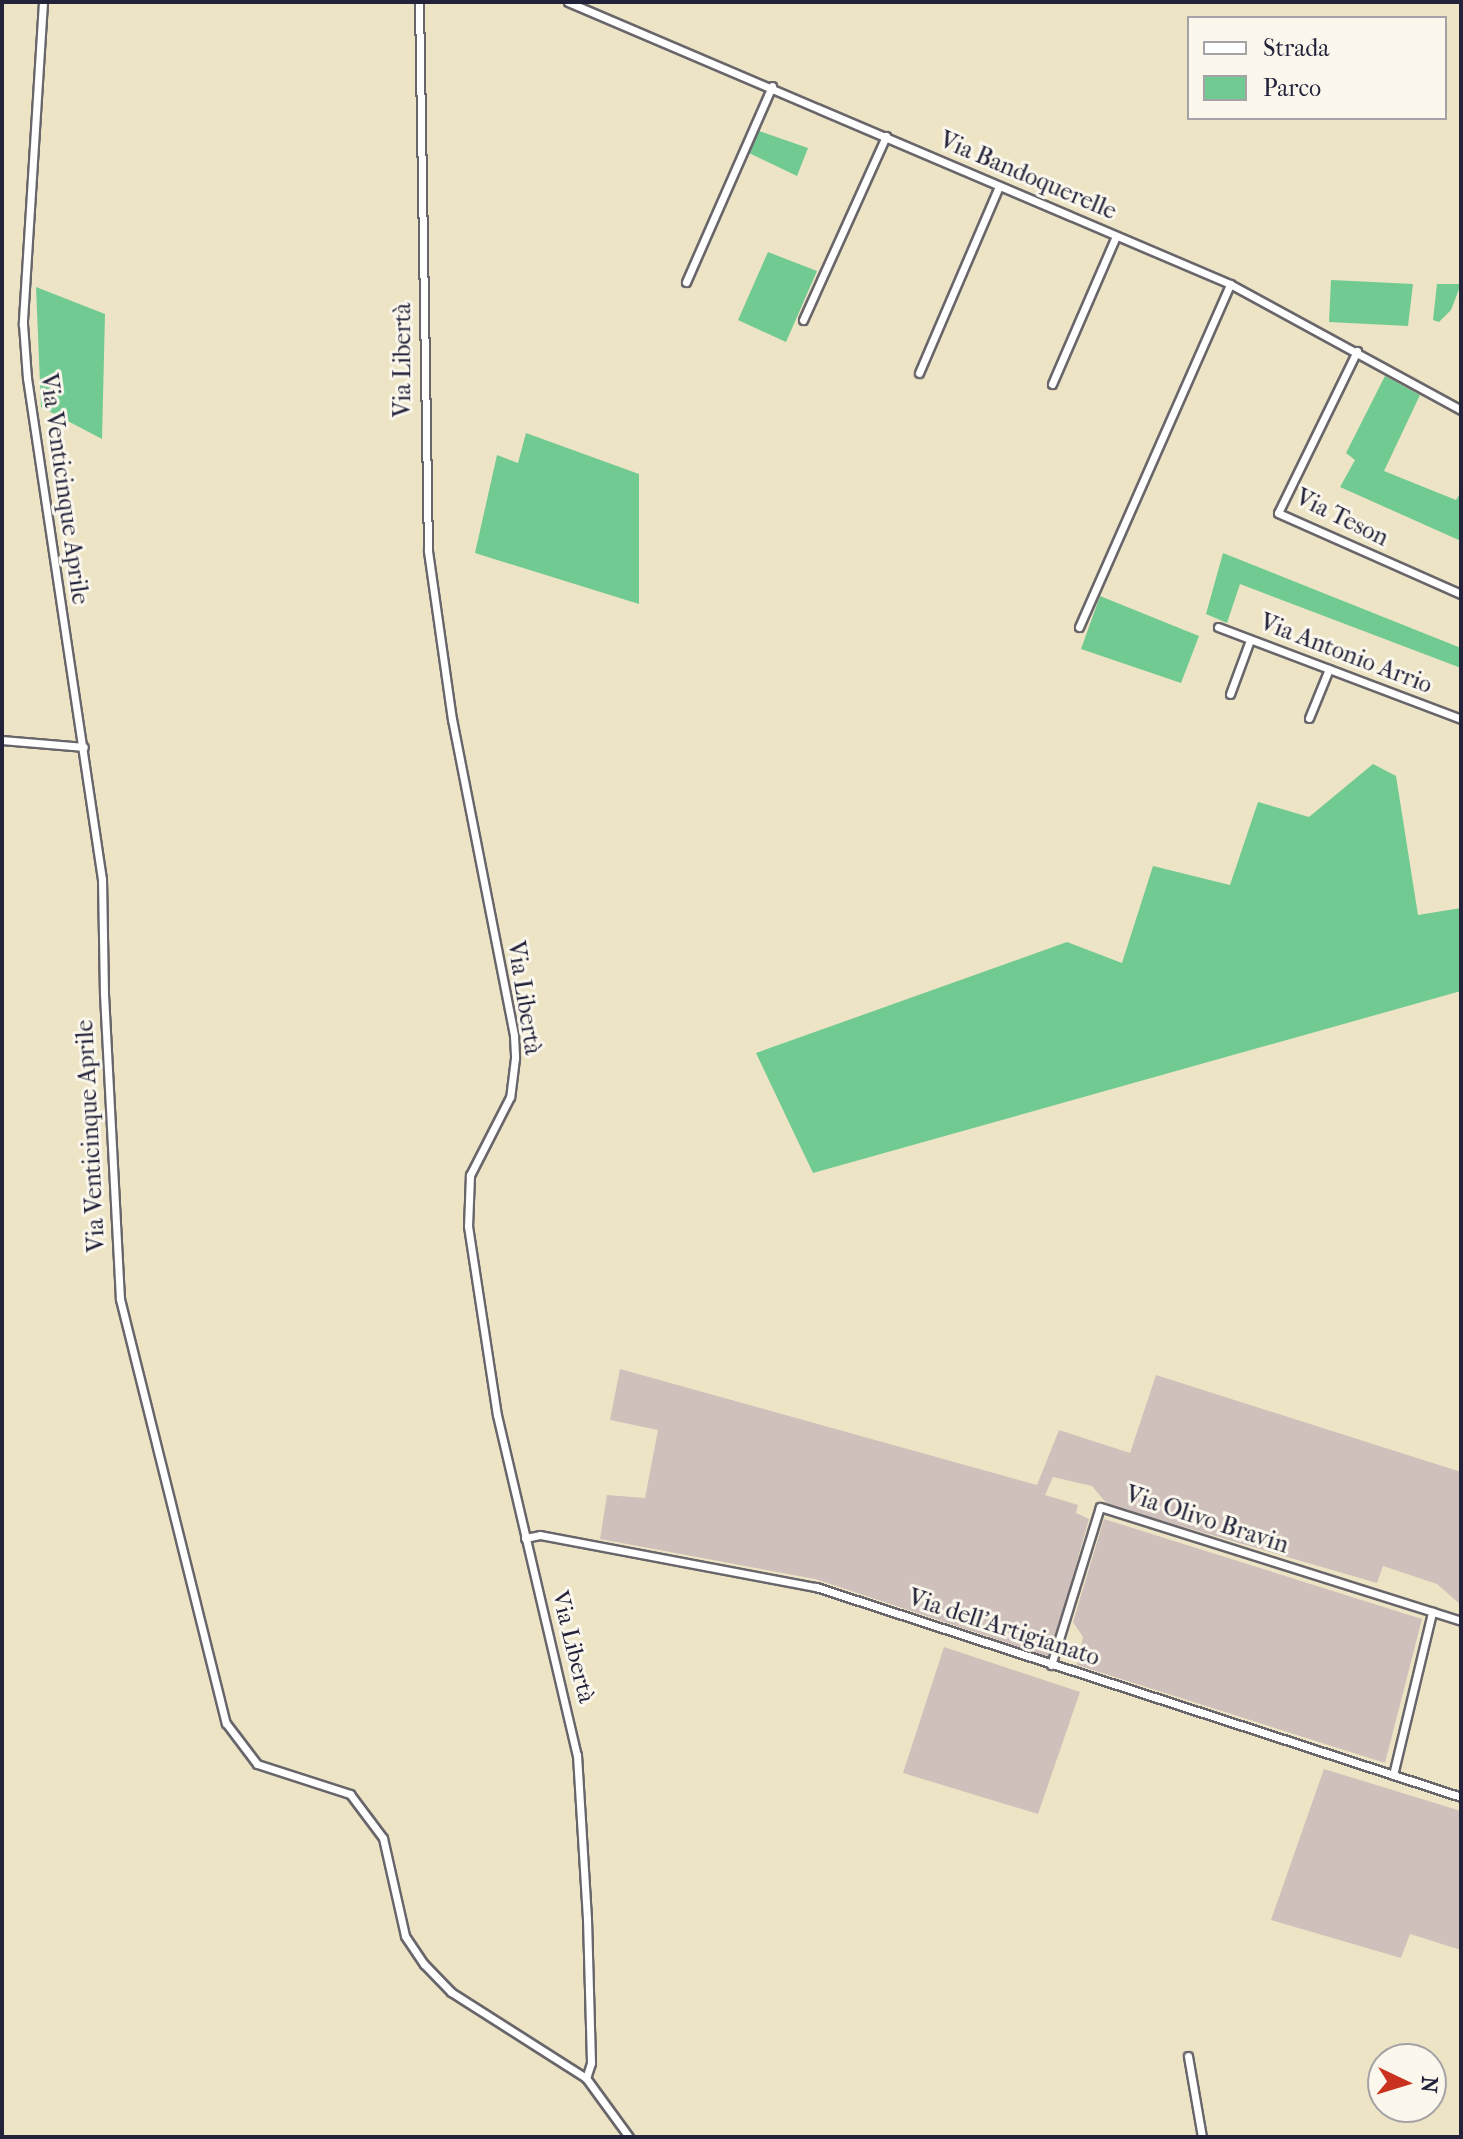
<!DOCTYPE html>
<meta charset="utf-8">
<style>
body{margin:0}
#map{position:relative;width:1463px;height:2139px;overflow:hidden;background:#ede4c5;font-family:"IM FELL French Canon",serif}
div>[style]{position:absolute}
.industrial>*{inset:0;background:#cfc0bb}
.green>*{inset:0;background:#71ca91}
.roads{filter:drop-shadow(2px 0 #69666b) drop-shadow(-2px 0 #69666b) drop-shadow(0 2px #69666b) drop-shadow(0 -2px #69666b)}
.street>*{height:7px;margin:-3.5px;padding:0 3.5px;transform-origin:3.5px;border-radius:3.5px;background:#fff}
span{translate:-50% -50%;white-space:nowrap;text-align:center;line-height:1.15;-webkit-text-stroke:6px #fbf7ec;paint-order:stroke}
.street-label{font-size:24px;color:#22223b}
.frame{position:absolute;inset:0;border:4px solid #22223b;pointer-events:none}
.legend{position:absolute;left:1187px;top:16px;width:260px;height:104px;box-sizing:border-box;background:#fbf7ec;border:2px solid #a4a2a5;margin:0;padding:10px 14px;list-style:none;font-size:24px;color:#22223b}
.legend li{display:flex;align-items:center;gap:16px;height:40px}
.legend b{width:40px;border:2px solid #a4a2a5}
.north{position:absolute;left:1367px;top:2043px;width:80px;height:80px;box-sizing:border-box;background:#fbf7ec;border:2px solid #a4a2a5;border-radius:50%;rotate:94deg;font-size:22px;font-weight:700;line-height:32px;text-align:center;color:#22223b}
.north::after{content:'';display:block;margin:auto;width:28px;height:36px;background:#c8321e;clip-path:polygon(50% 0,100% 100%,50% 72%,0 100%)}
</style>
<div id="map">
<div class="industrial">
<div style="clip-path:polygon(620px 1369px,1037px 1485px,1059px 1430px,1130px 1453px,1156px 1375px,1461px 1472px,1461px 1605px,1437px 1584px,1383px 1566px,1377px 1583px,1108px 1505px,1092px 1486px,1053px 1477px,1045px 1495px,1078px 1505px,1076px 1513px,1089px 1519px,1050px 1657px,815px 1579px,600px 1539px,607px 1495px,645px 1498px,658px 1430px,610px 1420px)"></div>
<div style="clip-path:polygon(1104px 1519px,1422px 1619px,1385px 1763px,1077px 1665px,1083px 1637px,1073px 1622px)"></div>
<div style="clip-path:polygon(944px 1647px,1080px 1692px,1038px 1814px,903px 1773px)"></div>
<div style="clip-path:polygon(1324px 1769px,1461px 1811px,1461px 1950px,1410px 1934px,1401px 1958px,1271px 1920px)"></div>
</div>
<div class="green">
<div style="clip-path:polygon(759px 131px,808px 148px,797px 176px,749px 153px)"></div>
<div style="clip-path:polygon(768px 252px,817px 271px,786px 342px,738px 320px)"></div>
<div style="clip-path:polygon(1331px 280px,1413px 284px,1408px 326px,1329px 322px)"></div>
<div style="clip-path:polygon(1437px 284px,1461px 284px,1451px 310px,1439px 322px,1433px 320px)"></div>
<div style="clip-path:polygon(36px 287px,105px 314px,102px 439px,41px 407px)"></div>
<div style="clip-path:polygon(1385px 376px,1420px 395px,1384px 471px,1456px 500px,1461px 492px,1461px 541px,1340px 487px,1355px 460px,1346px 453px)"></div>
<div style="clip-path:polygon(526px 433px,639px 474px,639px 604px,475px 553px,497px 455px,518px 463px)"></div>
<div style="clip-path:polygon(1223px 553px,1461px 648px,1461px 668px,1240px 584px,1227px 623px,1206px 614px)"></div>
<div style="clip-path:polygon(1100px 596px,1199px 636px,1181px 683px,1081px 649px)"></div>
<div style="clip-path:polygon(1373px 764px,1396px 776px,1418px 915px,1461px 908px,1461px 991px,813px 1173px,756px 1053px,1067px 942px,1122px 963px,1153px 866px,1230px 885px,1258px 802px,1309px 817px)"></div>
</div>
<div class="roads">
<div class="street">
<div style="left:43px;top:2px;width:323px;rotate:93.6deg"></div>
<div style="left:23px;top:324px;width:54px;rotate:85.8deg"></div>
<div style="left:27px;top:378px;width:507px;rotate:81.49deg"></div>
<div style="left:102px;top:879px;width:115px;rotate:89deg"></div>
<div style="left:104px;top:994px;width:305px;rotate:87deg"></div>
<div style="left:120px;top:1299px;width:437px;rotate:76deg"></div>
<div style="left:226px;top:1723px;width:51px;rotate:52.9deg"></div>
<div style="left:257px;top:1764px;width:98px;rotate:17.9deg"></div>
<div style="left:350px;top:1794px;width:55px;rotate:53.1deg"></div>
<div style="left:383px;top:1838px;width:100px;rotate:77.3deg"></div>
<div style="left:405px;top:1936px;width:34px;rotate:56deg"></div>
<div style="left:424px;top:1964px;width:39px;rotate:46deg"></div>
<div style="left:451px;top:1992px;width:160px;rotate:32.5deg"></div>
<div style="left:586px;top:2078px;width:73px;rotate:53.9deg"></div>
<div style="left:419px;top:2px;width:549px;rotate:89.06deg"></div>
<div style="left:428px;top:551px;width:170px;rotate:81.9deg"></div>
<div style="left:452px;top:719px;width:323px;rotate:78.9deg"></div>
<div style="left:514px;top:1036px;width:22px;rotate:87deg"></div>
<div style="left:515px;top:1058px;width:39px;rotate:97deg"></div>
<div style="left:510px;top:1097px;width:88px;rotate:117.1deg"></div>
<div style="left:470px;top:1175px;width:51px;rotate:92.2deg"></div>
<div style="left:468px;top:1226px;width:191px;rotate:81.3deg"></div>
<div style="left:497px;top:1415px;width:349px;rotate:76.8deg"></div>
<div style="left:577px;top:1755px;width:164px;rotate:86.5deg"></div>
<div style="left:587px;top:1919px;width:144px;rotate:88.4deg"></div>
<div style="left:591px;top:2063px;width:16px;rotate:108deg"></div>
<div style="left:568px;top:2px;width:720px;rotate:23.07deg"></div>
<div style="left:1230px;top:284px;width:263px;rotate:28.6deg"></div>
<div style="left:686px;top:282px;width:214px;rotate:-66.3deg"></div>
<div style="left:803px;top:320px;width:202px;rotate:-65.7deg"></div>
<div style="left:1357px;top:351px;width:180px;rotate:116deg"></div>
<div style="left:1278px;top:513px;width:200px;rotate:23.9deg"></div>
<div style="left:919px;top:373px;width:203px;rotate:-66.8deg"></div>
<div style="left:1052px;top:384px;width:161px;rotate:-66.6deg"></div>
<div style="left:1079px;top:627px;width:375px;rotate:-66.2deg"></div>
<div style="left:1218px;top:627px;width:260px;rotate:20.7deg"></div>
<div style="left:1230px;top:694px;width:58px;rotate:-69.7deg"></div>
<div style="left:1309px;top:718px;width:53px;rotate:-67.8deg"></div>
<div style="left:2px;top:740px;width:82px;rotate:4.9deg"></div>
<div style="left:525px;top:1538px;width:15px;rotate:-11deg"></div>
<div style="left:540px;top:1535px;width:281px;rotate:10.7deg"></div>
<div style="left:816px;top:1587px;width:678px;rotate:18.03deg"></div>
<div style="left:1051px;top:1665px;width:165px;rotate:-72.8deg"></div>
<div style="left:1100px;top:1507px;width:379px;rotate:17.5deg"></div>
<div style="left:1393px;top:1775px;width:168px;rotate:-76.5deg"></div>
<div style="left:1188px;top:2056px;width:82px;rotate:80.2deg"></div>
</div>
</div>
<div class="street-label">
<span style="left:1028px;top:176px;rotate:23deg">Via Bandoquerelle</span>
<span style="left:403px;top:360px;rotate:-90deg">Via Libertà</span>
<span style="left:64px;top:489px;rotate:82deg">Via Venticinque Aprile</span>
<span style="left:1342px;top:518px;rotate:26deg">Via Teson</span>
<span style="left:1346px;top:654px;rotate:21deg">Via Antonio Arrio</span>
<span style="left:524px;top:998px;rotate:81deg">Via Libertà</span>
<span style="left:91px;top:1136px;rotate:-93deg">Via Venticinque Aprile</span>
<span style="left:1207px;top:1520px;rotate:18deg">Via Olivo Bravin</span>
<span style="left:1004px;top:1628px;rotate:18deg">Via dell'Artigianato</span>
<span style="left:573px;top:1647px;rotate:76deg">Via Libertà</span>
</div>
<div class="frame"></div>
<ul class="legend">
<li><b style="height:10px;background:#fff"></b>Strada</li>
<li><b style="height:22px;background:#71ca91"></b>Parco</li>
</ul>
<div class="north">N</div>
</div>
